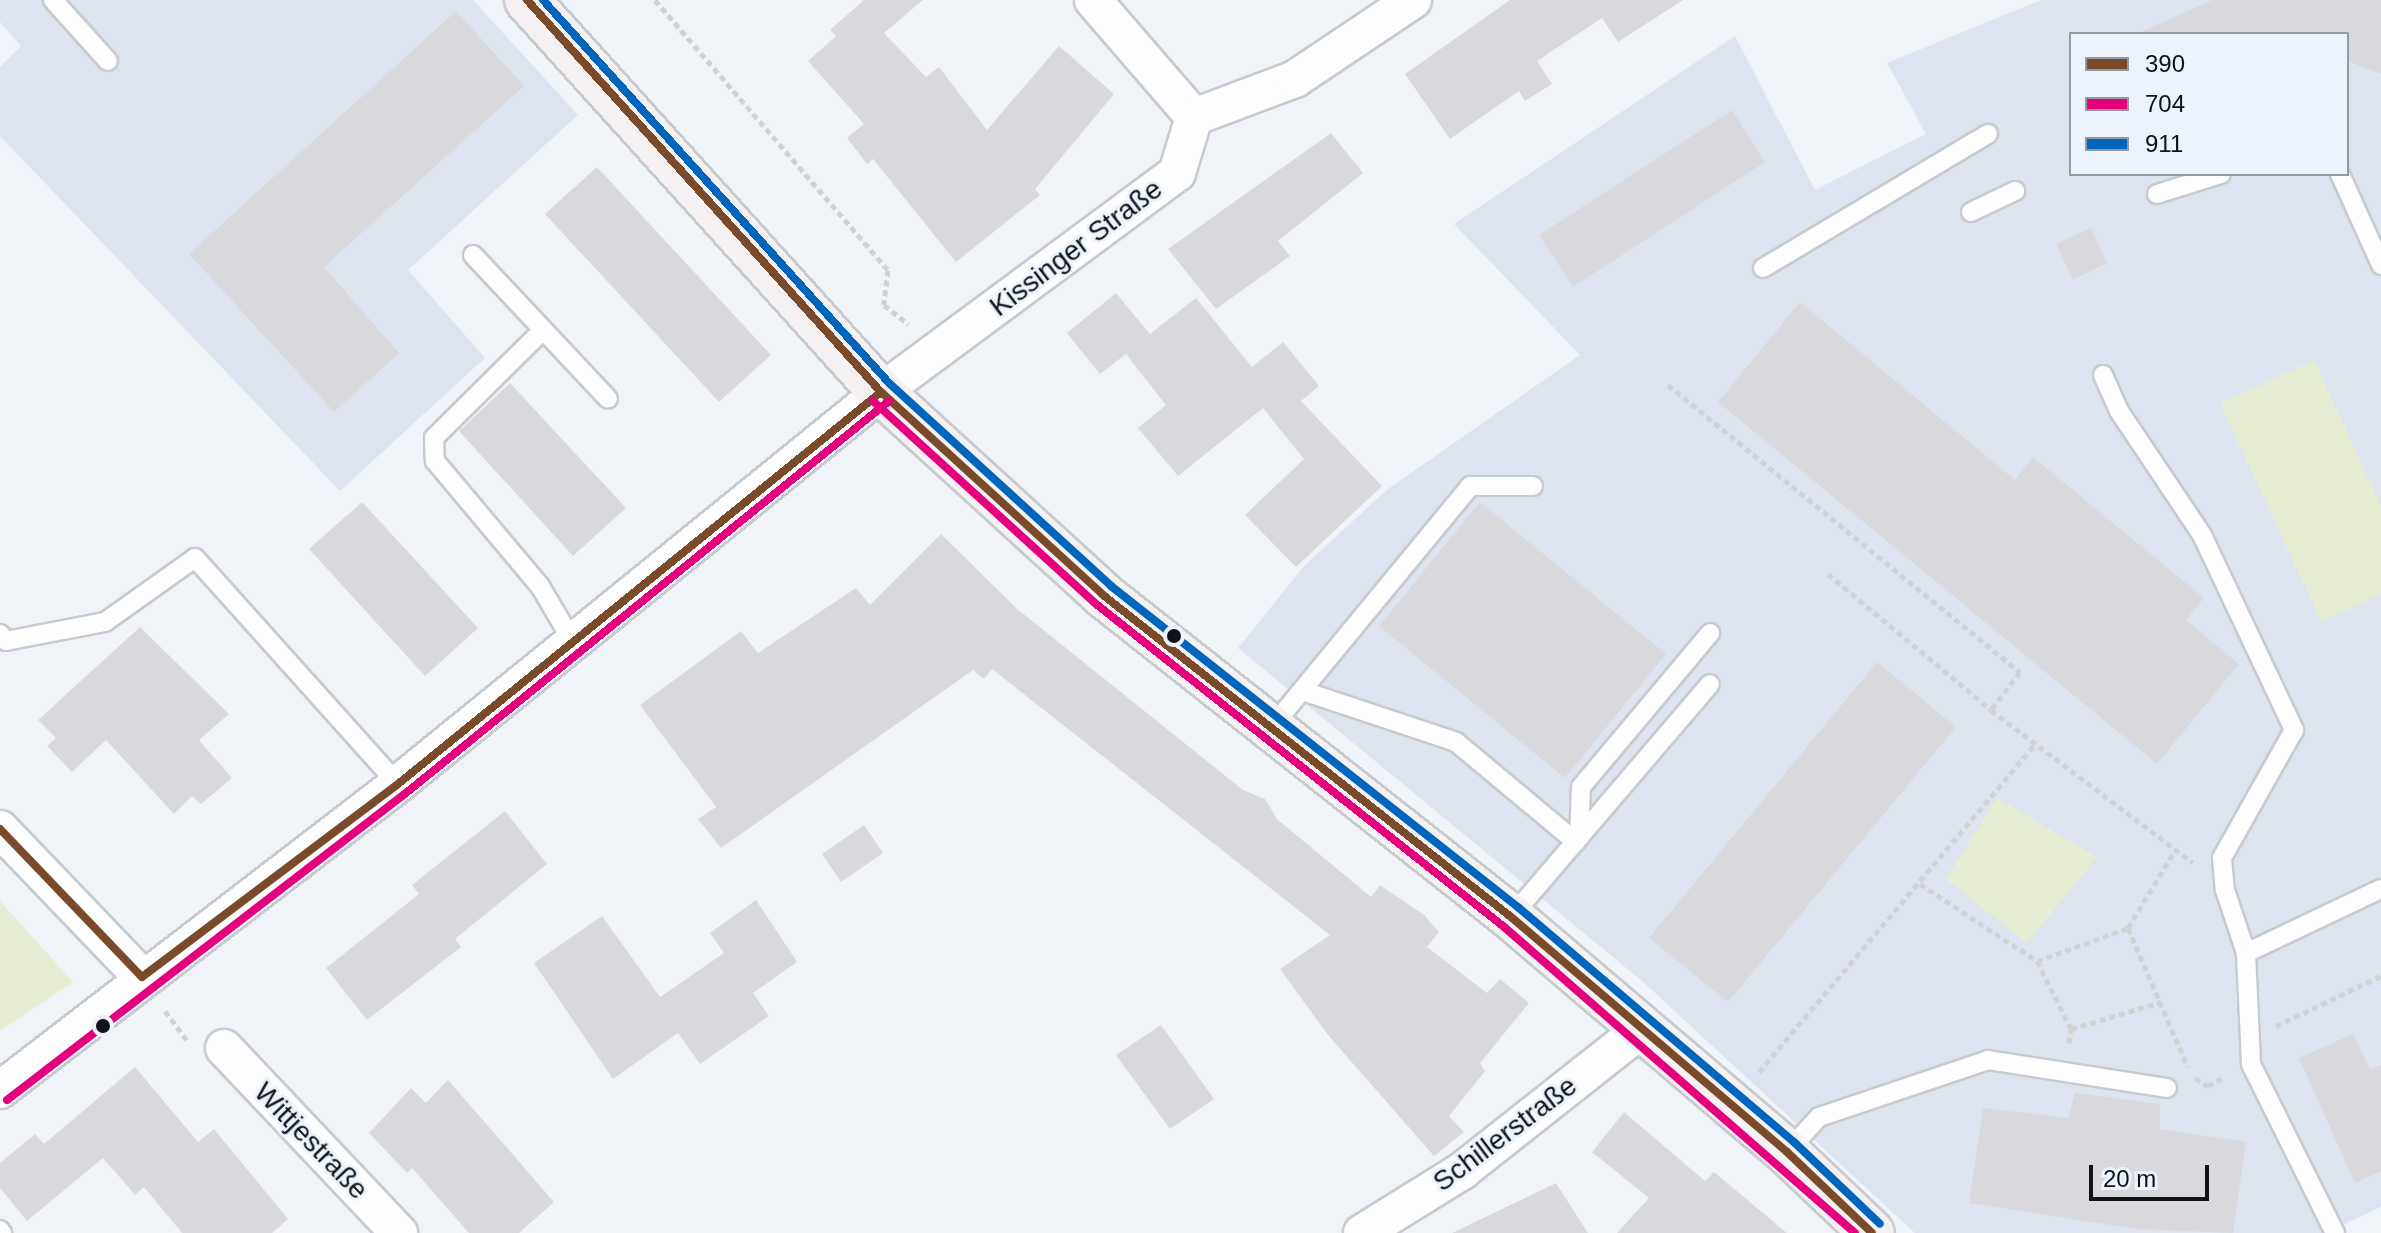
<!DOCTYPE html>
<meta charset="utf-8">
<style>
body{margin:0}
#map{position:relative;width:2381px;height:1233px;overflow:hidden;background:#f0f4f9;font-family:Helvetica,sans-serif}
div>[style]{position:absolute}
.built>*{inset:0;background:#dde4ef}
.green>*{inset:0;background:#e6edd2}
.building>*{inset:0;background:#d9d9dd}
.path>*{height:5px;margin-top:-2.5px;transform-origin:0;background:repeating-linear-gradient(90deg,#d1d2d4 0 6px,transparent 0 10px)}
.roads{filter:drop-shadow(2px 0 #c7cace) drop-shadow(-2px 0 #c7cace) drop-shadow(0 2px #c7cace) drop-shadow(0 -2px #c7cace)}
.lane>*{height:18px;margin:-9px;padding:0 9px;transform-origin:9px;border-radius:9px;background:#fdfdfe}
.street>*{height:36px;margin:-18px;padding:0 18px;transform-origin:18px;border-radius:18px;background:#fdfdfe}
.secondary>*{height:44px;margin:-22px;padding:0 22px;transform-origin:22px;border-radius:22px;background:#f5f1f3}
.bus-1>*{height:8px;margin:-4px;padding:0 4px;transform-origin:4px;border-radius:4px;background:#7a4b2a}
.bus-2>*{height:8px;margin:-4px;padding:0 4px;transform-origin:4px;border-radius:4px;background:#e5007d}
.bus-3>*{height:8px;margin:-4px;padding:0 4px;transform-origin:4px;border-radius:4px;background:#0065bd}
.dots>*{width:22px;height:22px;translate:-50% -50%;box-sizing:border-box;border:4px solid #ecf3fd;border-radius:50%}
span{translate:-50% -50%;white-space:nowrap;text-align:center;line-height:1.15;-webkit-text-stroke:6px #ecf3fd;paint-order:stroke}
.street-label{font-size:28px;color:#101316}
.legend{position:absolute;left:2069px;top:32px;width:280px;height:144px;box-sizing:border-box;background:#ecf3fd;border:2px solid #9499a1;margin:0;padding:10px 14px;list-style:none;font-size:24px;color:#101316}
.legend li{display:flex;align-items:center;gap:16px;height:40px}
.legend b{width:40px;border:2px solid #9499a1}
.scale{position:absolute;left:2089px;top:1165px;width:120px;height:36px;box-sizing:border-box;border:4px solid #101316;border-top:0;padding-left:10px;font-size:24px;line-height:28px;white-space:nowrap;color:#101316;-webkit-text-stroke:6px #ecf3fd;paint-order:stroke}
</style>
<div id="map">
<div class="built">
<div style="clip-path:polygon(0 0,473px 0,578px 115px,408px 270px,485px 358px,340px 491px,0 136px,0 67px,21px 46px,0 22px)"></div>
<div style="clip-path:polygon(evenodd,2041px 0,2381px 0,2381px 1207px,2325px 1233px,1915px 1233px,1642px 981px,1238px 648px,1305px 565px,1388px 489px,1580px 355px,1454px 224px,1735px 36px,1815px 190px,1926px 134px,1887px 63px,2041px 0,2071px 34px,2347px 34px,2347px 174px,2071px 174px,2071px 34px)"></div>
</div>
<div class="green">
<div style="clip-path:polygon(2314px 360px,2381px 506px,2381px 594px,2321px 621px,2220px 403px)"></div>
<div style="clip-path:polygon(1997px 798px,2097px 857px,2027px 943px,1946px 879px)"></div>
<div style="clip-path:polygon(0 901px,73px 982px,0 1031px)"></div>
</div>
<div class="building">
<div style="clip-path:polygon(864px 0,923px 0,884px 33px,926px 77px,939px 67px,987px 130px,1059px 46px,1114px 94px,1035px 189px,1040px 195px,956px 262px,873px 159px,867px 164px,847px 138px,864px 124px,808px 61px,836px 36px,830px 30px)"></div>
<div style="clip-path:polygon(1510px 0,1683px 0,1618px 42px,1602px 18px,1537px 61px,1552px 84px,1525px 101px,1519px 91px,1450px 139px,1405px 74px)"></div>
<div style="clip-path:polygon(2212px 0,2381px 0,2381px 74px,2347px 61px,2347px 34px,2137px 34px)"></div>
<div style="clip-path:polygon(456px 11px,524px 86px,324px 267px,399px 353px,334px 412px,189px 254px)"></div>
<div style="clip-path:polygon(1732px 110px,1765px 162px,1573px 287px,1539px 235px)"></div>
<div style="clip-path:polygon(1331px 133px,1363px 173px,1278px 241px,1290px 256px,1216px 309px,1168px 249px)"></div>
<div style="clip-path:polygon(597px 167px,771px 355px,719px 402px,545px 214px)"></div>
<div style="clip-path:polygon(2091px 228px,2107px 263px,2073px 280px,2056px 244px)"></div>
<div style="clip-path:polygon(1116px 293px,1150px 334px,1196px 298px,1252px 367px,1283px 342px,1319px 386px,1301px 401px,1382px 486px,1296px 567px,1245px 515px,1304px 459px,1263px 408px,1178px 476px,1138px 428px,1166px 405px,1126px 354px,1100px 374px,1067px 333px)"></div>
<div style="clip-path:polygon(1800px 302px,2015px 480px,2033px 457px,2204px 598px,2186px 620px,2239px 664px,2157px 764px,1718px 402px)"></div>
<div style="clip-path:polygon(510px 383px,626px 508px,573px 556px,459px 431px)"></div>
<div style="clip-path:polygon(362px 502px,478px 628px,425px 676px,309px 549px)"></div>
<div style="clip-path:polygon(1480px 502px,1666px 654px,1565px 778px,1379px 626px)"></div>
<div style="clip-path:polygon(941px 534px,1016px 608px,1243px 790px,1265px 799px,1277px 819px,1371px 897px,1380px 885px,1424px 915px,1439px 932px,1427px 947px,1487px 993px,1500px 979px,1529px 1003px,1480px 1063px,1485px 1071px,1449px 1116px,1464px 1132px,1434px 1156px,1328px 1035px,1280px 969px,1330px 935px,992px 669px,984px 679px,973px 670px,721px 848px,698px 819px,716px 807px,640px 705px,741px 631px,758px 653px,856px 588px,870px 605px)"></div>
<div style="clip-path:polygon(140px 627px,229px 714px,199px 740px,232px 778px,201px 804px,192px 796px,174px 814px,106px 740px,72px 772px,47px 746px,56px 738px,38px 720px)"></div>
<div style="clip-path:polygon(1877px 662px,1956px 727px,1728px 1002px,1649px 938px)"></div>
<div style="clip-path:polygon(505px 811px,547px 864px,455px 939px,461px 947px,367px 1020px,326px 968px,419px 894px,412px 885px)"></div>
<div style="clip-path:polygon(864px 825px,883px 853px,841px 882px,822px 854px)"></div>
<div style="clip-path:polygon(756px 900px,797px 962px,753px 993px,769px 1016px,700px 1064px,678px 1033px,613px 1079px,534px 963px,602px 916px,660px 997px,724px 953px,710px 933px)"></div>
<div style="clip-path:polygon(1161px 1025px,1214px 1099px,1170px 1129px,1116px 1055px)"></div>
<div style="clip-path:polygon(2353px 1034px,2370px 1070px,2381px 1065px,2381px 1171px,2355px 1183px,2299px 1058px)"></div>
<div style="clip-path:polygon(135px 1067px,198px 1142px,214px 1129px,288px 1219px,272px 1233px,182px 1233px,144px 1187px,135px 1195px,103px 1158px,27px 1221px,0 1188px,0 1163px,35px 1134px,44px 1144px)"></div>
<div style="clip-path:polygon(448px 1080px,554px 1202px,519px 1233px,469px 1233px,412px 1168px,407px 1173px,369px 1133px,411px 1088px,426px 1103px)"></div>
<div style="clip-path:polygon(2075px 1093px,2160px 1104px,2160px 1129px,2246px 1142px,2233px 1233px,2136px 1229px,1969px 1203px,1983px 1108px,2068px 1118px)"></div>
<div style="clip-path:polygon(1624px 1112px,1705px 1181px,1714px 1172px,1787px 1233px,1617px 1233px,1649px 1198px,1592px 1152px)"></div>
<div style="clip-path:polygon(1556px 1183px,1588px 1233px,1452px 1233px)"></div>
</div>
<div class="path">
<div style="left:655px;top:0;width:357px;rotate:49.2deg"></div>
<div style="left:888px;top:270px;width:35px;rotate:97deg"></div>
<div style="left:884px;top:305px;width:31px;rotate:38deg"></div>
<div style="left:1668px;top:385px;width:454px;rotate:39.2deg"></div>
<div style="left:2020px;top:672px;width:48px;rotate:127.3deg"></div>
<div style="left:1991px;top:710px;width:253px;rotate:37.1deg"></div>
<div style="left:1828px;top:574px;width:212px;rotate:39.8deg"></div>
<div style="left:1920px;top:884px;width:140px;rotate:33.3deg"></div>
<div style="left:2037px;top:961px;width:97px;rotate:-19.9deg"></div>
<div style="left:2128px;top:928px;width:91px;rotate:-58.9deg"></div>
<div style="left:2128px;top:928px;width:151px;rotate:66.7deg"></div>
<div style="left:2037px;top:961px;width:76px;rotate:63.4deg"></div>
<div style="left:165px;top:1011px;width:39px;rotate:53deg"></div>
<div style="left:2276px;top:1026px;width:116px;rotate:-25.5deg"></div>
<div style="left:2069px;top:1043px;width:14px;rotate:-82deg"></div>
<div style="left:2071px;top:1029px;width:94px;rotate:-16.7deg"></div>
<div style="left:1759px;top:1072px;width:427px;rotate:-49.9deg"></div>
<div style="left:2195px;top:1078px;width:15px;rotate:32deg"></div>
<div style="left:2208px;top:1086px;width:19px;rotate:-28deg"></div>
</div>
<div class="roads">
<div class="lane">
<div style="left:53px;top:0;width:82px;rotate:48deg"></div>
<div style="left:2340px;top:174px;width:100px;rotate:65.7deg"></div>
<div style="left:2157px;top:194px;width:67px;rotate:-17.4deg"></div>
<div style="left:1971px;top:212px;width:49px;rotate:-25.5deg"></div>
<div style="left:473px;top:255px;width:197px;rotate:46.8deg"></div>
<div style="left:1763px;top:268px;width:262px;rotate:-30.8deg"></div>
<div style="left:543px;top:330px;width:153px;rotate:135.3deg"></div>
<div style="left:434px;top:438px;width:23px;rotate:88deg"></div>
<div style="left:435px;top:461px;width:163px;rotate:50deg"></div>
<div style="left:540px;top:586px;width:67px;rotate:59.6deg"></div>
<div style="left:2103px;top:375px;width:39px;rotate:66deg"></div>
<div style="left:2119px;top:411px;width:149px;rotate:56.2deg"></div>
<div style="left:2202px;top:535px;width:216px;rotate:64.7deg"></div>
<div style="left:2294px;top:730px;width:147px;rotate:119.4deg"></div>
<div style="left:2222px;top:858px;width:32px;rotate:85deg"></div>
<div style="left:2225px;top:890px;width:66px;rotate:71.6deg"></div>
<div style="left:2246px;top:953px;width:111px;rotate:87.4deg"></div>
<div style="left:2251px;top:1064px;width:189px;rotate:63.6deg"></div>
<div style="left:0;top:634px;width:9px;rotate:49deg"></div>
<div style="left:6px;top:641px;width:101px;rotate:-10.9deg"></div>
<div style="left:105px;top:622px;width:110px;rotate:-35.4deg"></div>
<div style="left:195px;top:558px;width:304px;rotate:48.1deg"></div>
<div style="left:1303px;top:691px;width:161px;rotate:18.4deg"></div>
<div style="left:1456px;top:742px;width:156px;rotate:39.8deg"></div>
<div style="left:1270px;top:729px;width:315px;rotate:-50.5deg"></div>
<div style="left:1470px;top:486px;width:63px"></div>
<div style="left:1579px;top:838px;width:51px;rotate:-87.8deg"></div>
<div style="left:1581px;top:787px;width:201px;rotate:-50deg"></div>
<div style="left:1511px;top:917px;width:306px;rotate:-49.5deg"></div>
<div style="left:2246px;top:953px;width:149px;rotate:-25.4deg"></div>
<div style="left:1787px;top:1152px;width:47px;rotate:-47.6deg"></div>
<div style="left:1819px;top:1117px;width:178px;rotate:-18.6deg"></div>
<div style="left:1988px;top:1060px;width:181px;rotate:8.9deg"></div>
<div style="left:0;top:1230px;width:4px;rotate:56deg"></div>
</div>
<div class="street">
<div style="left:1093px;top:0;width:155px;rotate:49.2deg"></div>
<div style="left:0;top:829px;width:205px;rotate:46.2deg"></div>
<div style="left:224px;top:1048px;width:255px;rotate:46.6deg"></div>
<div style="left:0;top:1090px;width:502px;rotate:-37.55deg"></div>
<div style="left:398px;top:784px;width:622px;rotate:-39.06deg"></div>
<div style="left:881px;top:392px;width:368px;rotate:-36.5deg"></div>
<div style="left:1177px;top:173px;width:59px;rotate:-73.1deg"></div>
<div style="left:1194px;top:117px;width:108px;rotate:-20.6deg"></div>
<div style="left:1295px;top:79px;width:142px;rotate:-33.8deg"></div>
<div style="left:1362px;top:1233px;width:118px;rotate:-31.8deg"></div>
<div style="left:1462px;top:1171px;width:231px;rotate:-38.3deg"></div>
</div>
<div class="secondary">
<div style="left:527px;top:0;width:528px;rotate:47.92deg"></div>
<div style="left:881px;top:392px;width:301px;rotate:42.4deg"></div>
<div style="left:1103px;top:595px;width:520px;rotate:38.28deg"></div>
<div style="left:1511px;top:917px;width:362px;rotate:40.4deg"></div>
<div style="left:1787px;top:1152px;width:117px;rotate:43.6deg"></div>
</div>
</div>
<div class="bus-1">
<div style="left:527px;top:0;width:528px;rotate:47.92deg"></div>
<div style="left:881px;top:392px;width:301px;rotate:42.4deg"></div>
<div style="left:1103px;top:595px;width:520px;rotate:38.28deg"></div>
<div style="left:1511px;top:917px;width:362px;rotate:40.4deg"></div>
<div style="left:1787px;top:1152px;width:117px;rotate:43.6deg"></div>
<div style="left:0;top:829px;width:205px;rotate:46.2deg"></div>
<div style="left:142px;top:977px;width:321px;rotate:-37deg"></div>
<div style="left:398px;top:784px;width:622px;rotate:-39.06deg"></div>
</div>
<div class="bus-2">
<div style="left:873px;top:401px;width:302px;rotate:42.3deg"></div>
<div style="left:1096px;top:604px;width:519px;rotate:38.35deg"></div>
<div style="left:1503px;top:926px;width:467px;rotate:41.1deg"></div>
<div style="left:7px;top:1100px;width:503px;rotate:-37.58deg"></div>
<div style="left:406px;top:793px;width:622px;rotate:-39.06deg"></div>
</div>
<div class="bus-3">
<div style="left:543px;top:0;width:518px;rotate:47.9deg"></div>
<div style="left:890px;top:384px;width:299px;rotate:42.4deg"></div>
<div style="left:1111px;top:586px;width:520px;rotate:38.28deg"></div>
<div style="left:1519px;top:908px;width:362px;rotate:40.4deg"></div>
<div style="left:1795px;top:1143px;width:117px;rotate:43.6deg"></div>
</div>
<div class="dots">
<div style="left:1174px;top:636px;background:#101316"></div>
<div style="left:103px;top:1026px;background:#101316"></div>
</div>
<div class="street-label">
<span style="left:1076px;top:248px;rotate:-37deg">Kissinger Straße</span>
<span style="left:1505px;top:1134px;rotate:-37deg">Schillerstraße</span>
<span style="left:311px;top:1141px;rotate:46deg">Wittjestraße</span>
</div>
<ul class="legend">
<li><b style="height:10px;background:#7a4b2a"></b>390</li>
<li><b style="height:10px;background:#e5007d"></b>704</li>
<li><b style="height:10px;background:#0065bd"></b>911</li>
</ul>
<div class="scale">20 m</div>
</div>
